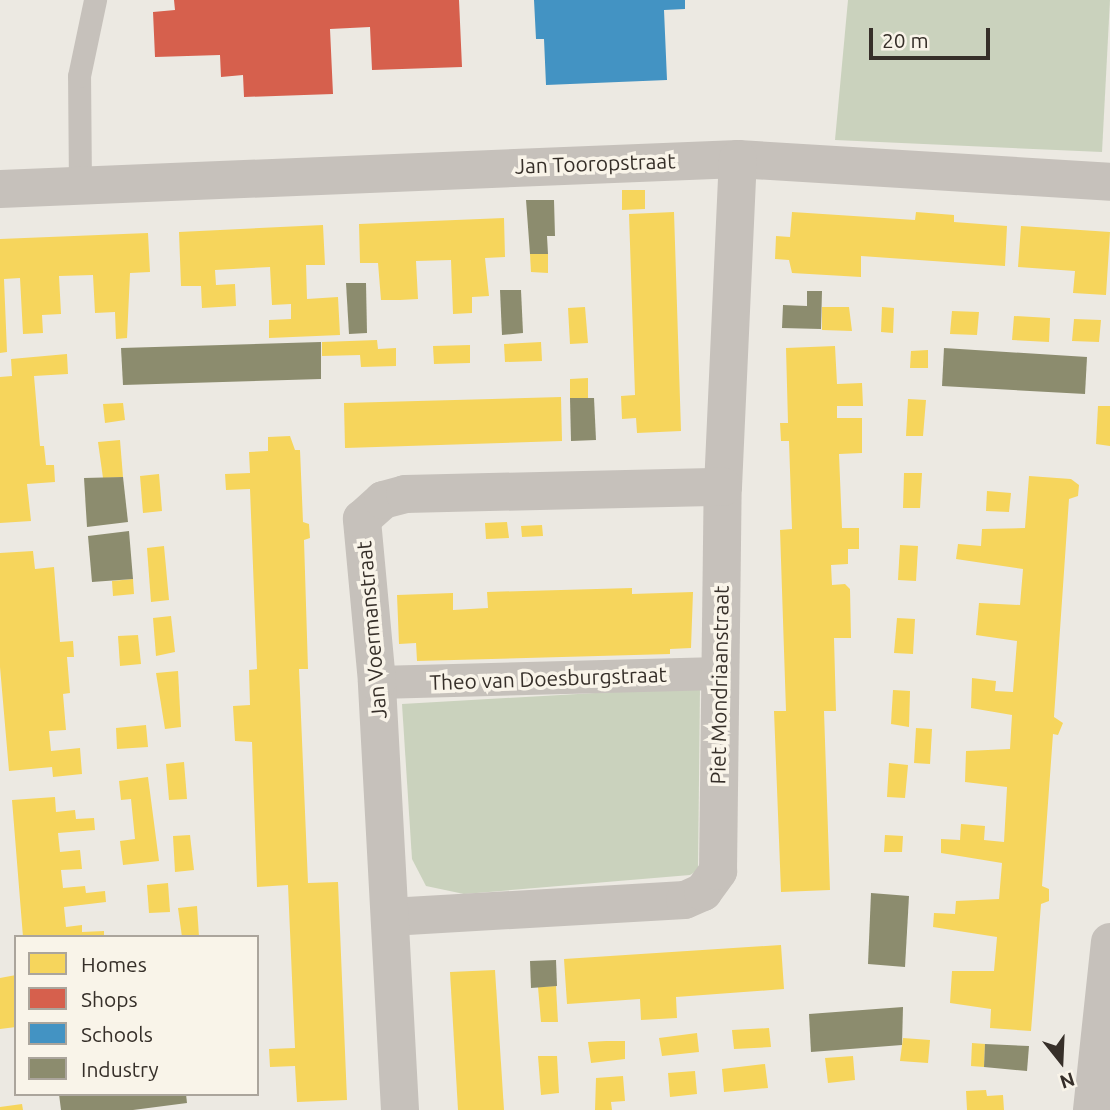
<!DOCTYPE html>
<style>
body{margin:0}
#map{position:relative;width:1110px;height:1110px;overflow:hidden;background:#ece9e2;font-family:Ubuntu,sans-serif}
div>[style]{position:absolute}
.green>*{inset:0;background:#cad2bd}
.homes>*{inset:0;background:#f6d55c}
.shops>*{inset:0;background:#d6604d}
.schools>*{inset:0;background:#4393c3}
.industry>*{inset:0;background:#8c8c6e}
.service>*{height:23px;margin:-11.5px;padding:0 11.5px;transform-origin:11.5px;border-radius:11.5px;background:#c6c1bb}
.pedestrian>*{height:33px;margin:-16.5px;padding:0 16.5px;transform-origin:16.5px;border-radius:16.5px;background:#c6c1bb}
.minor>*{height:38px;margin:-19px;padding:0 19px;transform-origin:19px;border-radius:19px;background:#c6c1bb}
span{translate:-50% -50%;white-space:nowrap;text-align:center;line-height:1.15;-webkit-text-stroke:7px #f9f4e9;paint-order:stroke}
.street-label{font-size:21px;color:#362f29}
.legend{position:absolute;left:14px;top:935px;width:245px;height:161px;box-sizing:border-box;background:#f9f4e9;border:2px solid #aba59c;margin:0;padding:9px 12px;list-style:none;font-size:21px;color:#362f29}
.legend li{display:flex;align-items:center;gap:14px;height:35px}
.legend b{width:35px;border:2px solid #aba59c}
.north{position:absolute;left:1026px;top:1026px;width:70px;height:70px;-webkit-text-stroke:5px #f9f4e9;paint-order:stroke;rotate:162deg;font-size:19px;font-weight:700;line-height:28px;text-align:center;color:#362f29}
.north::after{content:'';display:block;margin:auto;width:24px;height:32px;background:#362f29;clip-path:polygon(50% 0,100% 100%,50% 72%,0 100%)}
.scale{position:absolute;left:869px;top:28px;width:121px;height:32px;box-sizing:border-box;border:4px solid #362f29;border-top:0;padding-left:9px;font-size:21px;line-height:24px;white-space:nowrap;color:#362f29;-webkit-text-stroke:5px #f9f4e9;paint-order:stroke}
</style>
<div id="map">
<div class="green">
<div style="clip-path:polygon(848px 0,1110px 0,1102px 152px,835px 140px)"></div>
<div style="clip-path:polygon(700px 687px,698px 870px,690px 875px,464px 894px,426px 886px,412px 859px,402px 704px)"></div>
</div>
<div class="homes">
<div style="clip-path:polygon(622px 190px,645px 190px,645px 209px,622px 210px)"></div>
<div style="clip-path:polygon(674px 212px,681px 431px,637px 433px,636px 418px,622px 419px,621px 396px,635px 395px,629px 214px)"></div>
<div style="clip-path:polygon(792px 212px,915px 220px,916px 212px,954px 215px,954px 222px,1007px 226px,1005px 266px,861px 256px,861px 277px,792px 273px,789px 260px,775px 259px,776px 236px,790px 237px)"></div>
<div style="clip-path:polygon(504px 218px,505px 257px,485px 258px,489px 296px,472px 297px,472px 313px,453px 314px,451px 260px,416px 261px,418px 299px,400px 300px,381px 300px,378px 263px,360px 263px,359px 224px)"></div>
<div style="clip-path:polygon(323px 225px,325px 265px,306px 265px,307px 299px,338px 297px,340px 335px,269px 338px,269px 320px,291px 319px,291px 304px,272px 305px,270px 267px,215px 270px,216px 285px,235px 284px,236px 306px,202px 308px,201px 286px,181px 286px,179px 232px)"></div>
<div style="clip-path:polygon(1021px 226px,1110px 232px,1106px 295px,1073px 293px,1075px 271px,1018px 267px)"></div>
<div style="clip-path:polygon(148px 233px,150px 272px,130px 273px,127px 338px,116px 339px,115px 312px,95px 313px,93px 275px,59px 276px,61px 314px,42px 315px,43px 333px,23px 334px,20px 278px,4px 279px,7px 352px,0 353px,0 239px)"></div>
<div style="clip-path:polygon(530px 254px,548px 254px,548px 273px,531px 272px)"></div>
<div style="clip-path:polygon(585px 307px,588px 343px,570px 344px,568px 308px)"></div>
<div style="clip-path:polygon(822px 307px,849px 307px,852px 331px,822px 330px)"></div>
<div style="clip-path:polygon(882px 307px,894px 308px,893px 333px,881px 332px)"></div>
<div style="clip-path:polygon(952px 311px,979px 312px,977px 335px,950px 334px)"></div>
<div style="clip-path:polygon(1014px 316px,1050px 318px,1049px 342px,1012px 340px)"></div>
<div style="clip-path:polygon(1074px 319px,1101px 320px,1099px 342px,1072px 341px)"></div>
<div style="clip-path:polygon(377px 340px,378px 349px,396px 348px,396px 366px,361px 367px,360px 355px,322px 356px,322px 342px)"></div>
<div style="clip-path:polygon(541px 342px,542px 361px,505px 362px,504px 344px)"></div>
<div style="clip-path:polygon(470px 345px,470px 363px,434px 364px,433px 346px)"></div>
<div style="clip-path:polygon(835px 346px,837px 384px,862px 383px,863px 406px,837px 406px,837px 418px,862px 418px,862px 453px,839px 454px,842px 528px,859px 528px,859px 549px,848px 549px,848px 564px,831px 565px,832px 585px,845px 584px,850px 589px,851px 638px,834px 638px,836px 711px,824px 711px,830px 890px,781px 892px,774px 711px,786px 711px,780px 530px,792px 529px,789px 441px,781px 441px,780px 423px,788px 423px,786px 348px)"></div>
<div style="clip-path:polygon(928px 350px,928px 368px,910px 368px,911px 351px)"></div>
<div style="clip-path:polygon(67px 354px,68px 374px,34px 376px,40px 446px,44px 446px,46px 465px,54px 465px,55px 482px,27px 484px,31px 521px,0 523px,0 377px,12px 376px,11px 359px)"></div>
<div style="clip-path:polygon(588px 378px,588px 398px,570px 398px,570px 379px)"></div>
<div style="clip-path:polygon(561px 397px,562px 441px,345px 448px,344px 403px)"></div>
<div style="clip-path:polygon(908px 399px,926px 400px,923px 436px,906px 436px)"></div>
<div style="clip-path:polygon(123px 403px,125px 420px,105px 423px,103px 404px)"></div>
<div style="clip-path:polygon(1098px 406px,1110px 406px,1110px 446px,1096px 444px)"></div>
<div style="clip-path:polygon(290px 436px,295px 450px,300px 450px,303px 522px,309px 524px,310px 538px,304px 540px,308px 669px,299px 669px,308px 883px,338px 882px,347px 1100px,297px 1102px,295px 1066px,270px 1067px,269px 1049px,295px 1048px,288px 885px,257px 887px,252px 742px,235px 741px,233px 706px,250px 705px,249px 670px,257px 669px,250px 489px,226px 490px,225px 474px,250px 473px,249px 452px,268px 451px,268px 437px)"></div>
<div style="clip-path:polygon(120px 440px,123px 477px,103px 478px,98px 442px)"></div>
<div style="clip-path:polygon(904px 473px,922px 473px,920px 508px,903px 508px)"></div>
<div style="clip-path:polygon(159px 474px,162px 511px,143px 513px,140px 476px)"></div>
<div style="clip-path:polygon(1029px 476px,1071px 479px,1079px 485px,1078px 496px,1069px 499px,1054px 717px,1063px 723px,1058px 735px,1053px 734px,1042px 886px,1049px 889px,1049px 901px,1041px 904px,1031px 1031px,990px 1028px,991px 1009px,950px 1003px,952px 971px,994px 971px,997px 937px,933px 927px,934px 913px,955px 914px,956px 901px,999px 899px,1002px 863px,941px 853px,941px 839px,960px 840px,961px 824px,985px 826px,984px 840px,1004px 842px,1007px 787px,965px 782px,966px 751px,1010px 749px,1012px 715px,971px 708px,972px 678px,996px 681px,995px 691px,1013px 692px,1017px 641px,976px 635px,979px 603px,1020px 605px,1023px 569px,956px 559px,958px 544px,981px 546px,982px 529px,1025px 528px)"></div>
<div style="clip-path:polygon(987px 491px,1011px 493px,1009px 512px,986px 511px)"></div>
<div style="clip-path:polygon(507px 522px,509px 538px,486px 539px,485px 523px)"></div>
<div style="clip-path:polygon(542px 525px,543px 536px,522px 537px,521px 526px)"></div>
<div style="clip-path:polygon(900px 545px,918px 546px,916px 581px,898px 580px)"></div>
<div style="clip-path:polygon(164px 546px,169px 600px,151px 602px,147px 548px)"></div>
<div style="clip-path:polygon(33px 551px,35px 569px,54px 567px,60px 642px,73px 641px,74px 657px,67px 657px,70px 693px,63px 694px,66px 730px,49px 731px,51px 751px,80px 748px,82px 774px,53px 777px,52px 767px,9px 771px,0 667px,0 553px)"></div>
<div style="clip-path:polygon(133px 579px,134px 594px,113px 596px,112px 581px)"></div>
<div style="clip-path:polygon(632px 588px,632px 594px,693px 592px,691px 648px,670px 649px,670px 654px,417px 661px,416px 643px,399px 644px,397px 595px,453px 593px,453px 610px,488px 608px,487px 592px)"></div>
<div style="clip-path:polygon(171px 616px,175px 652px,156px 656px,153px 618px)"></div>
<div style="clip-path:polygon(897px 618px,915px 619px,913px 654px,894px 653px)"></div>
<div style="clip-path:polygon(138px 635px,141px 664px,120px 666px,118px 636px)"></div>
<div style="clip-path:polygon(178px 671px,181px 727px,165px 729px,156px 673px)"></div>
<div style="clip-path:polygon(893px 690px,910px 691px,909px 727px,891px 724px)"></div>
<div style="clip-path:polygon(146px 725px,148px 747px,117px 749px,116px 728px)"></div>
<div style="clip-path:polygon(916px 728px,932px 729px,930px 764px,914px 763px)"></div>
<div style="clip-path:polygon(184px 762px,187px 799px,169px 800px,166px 764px)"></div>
<div style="clip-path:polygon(889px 763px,908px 765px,905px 798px,887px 797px)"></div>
<div style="clip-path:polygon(148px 777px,159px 861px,123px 865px,120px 841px,135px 839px,131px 799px,121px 800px,119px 781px)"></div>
<div style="clip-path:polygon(55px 797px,56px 812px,75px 810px,76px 819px,94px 818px,95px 830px,58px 833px,60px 852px,80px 850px,82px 869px,61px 870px,63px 888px,85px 886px,86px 893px,105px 891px,106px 902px,64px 907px,66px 927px,82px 925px,82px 932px,104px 931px,104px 937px,23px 937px,12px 800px)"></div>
<div style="clip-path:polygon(190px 835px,194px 870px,175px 872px,173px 836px)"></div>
<div style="clip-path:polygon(885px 835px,903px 836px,902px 852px,884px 852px)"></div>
<div style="clip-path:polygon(168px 883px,170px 912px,149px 913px,147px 885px)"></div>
<div style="clip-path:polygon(197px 906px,199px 937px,182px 937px,178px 908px)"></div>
<div style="clip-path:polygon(781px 945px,784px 989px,676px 997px,677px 1018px,641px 1020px,640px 999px,567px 1004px,564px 959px)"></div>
<div style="clip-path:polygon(495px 970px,504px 1110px,458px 1110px,450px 972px)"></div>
<div style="clip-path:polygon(16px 975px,16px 1027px,0 1029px,0 978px)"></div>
<div style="clip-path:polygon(556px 986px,558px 1022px,541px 1022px,538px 987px)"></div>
<div style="clip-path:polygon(769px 1028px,771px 1047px,734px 1049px,732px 1030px)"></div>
<div style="clip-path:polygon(697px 1033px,699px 1052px,662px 1056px,659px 1038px)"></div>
<div style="clip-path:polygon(903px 1038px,930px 1040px,928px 1063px,900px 1061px)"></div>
<div style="clip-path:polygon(606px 1041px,625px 1041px,625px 1059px,591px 1063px,588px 1042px)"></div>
<div style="clip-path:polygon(972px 1043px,985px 1044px,984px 1067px,971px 1066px)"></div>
<div style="clip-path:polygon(538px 1056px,557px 1056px,559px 1093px,541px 1095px)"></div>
<div style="clip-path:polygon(853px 1056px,855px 1080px,828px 1083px,825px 1058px)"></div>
<div style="clip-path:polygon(765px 1064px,768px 1088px,724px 1092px,722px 1069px)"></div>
<div style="clip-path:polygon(695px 1071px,697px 1094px,670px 1097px,668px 1073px)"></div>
<div style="clip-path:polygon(623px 1076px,625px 1101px,611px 1102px,612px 1110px,595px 1110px,596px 1078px)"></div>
<div style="clip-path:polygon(986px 1090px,987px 1096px,1003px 1095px,1004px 1110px,967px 1110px,966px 1091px)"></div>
<div style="clip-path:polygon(22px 1104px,23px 1110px,0 1110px,0 1107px)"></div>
</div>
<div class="shops">
<div style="clip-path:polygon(174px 0,459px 0,462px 67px,372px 70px,370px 27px,330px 29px,333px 94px,244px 97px,243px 75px,221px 77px,220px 55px,155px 57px,153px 12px,175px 10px)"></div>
</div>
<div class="schools">
<div style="clip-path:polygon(534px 0,685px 0,685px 9px,664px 10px,667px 80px,546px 85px,544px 39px,536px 39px)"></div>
</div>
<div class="industry">
<div style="clip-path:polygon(526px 200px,554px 200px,555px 236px,547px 236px,548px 254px,530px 254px)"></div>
<div style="clip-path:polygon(346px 283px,366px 283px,367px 333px,349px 334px)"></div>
<div style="clip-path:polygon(500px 290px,521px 290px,523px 333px,502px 335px)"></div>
<div style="clip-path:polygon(807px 291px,822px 291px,821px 329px,782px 328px,783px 305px,807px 306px)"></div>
<div style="clip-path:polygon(321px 342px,321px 379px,123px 385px,121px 348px)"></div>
<div style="clip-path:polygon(944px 348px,1087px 357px,1085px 394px,942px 386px)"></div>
<div style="clip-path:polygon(570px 398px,594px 398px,596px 440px,571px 441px)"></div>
<div style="clip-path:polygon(123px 477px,128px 522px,87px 527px,84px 478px)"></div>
<div style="clip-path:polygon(129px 531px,133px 579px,92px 582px,88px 536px)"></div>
<div style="clip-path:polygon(871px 893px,909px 896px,905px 967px,868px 964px)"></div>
<div style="clip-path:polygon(556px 960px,557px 986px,531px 988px,530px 961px)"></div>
<div style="clip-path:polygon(903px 1007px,902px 1045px,811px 1052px,809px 1014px)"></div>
<div style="clip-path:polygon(985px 1044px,1029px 1046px,1027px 1071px,984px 1067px)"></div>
<div style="clip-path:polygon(59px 1094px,186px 1094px,187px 1103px,133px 1110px,61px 1110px)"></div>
</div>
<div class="service">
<div style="left:80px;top:186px;width:110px;rotate:-90.5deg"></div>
<div style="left:79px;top:76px;width:78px;rotate:-78.1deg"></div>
</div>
<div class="pedestrian">
<div style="left:377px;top:682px;width:342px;rotate:-1.5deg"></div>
</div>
<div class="minor">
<div style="left:0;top:189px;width:739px;rotate:-2.33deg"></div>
<div style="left:738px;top:159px;width:373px;rotate:3.5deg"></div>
<div style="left:390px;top:917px;width:295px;rotate:-3.3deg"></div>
<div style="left:685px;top:900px;width:20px;rotate:-24deg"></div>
<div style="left:703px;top:892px;width:26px;rotate:-54deg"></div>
<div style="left:718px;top:871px;width:384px;rotate:-89.3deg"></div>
<div style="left:723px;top:487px;width:328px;rotate:-87.4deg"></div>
<div style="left:400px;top:1110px;width:429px;rotate:-93.1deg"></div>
<div style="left:377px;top:682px;width:164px;rotate:-95.3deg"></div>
<div style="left:362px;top:519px;width:28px;rotate:-42deg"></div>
<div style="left:383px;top:500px;width:23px;rotate:-15deg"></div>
<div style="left:405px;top:494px;width:318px;rotate:-1.3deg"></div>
<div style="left:1092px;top:1110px;width:169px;rotate:-83.9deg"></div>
</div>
<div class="street-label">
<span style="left:595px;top:163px;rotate:-2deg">Jan Tooropstraat</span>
<span style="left:371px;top:630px;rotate:-95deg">Jan Voermanstraat</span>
<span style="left:548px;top:678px;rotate:-2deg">Theo van Doesburgstraat</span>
<span style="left:719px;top:685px;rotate:-89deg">Piet Mondriaanstraat</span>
</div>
<ul class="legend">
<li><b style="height:19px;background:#f6d55c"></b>Homes</li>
<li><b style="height:19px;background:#d6604d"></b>Shops</li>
<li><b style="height:19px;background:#4393c3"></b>Schools</li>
<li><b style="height:19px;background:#8c8c6e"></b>Industry</li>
</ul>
<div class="north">N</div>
<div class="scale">20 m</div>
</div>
